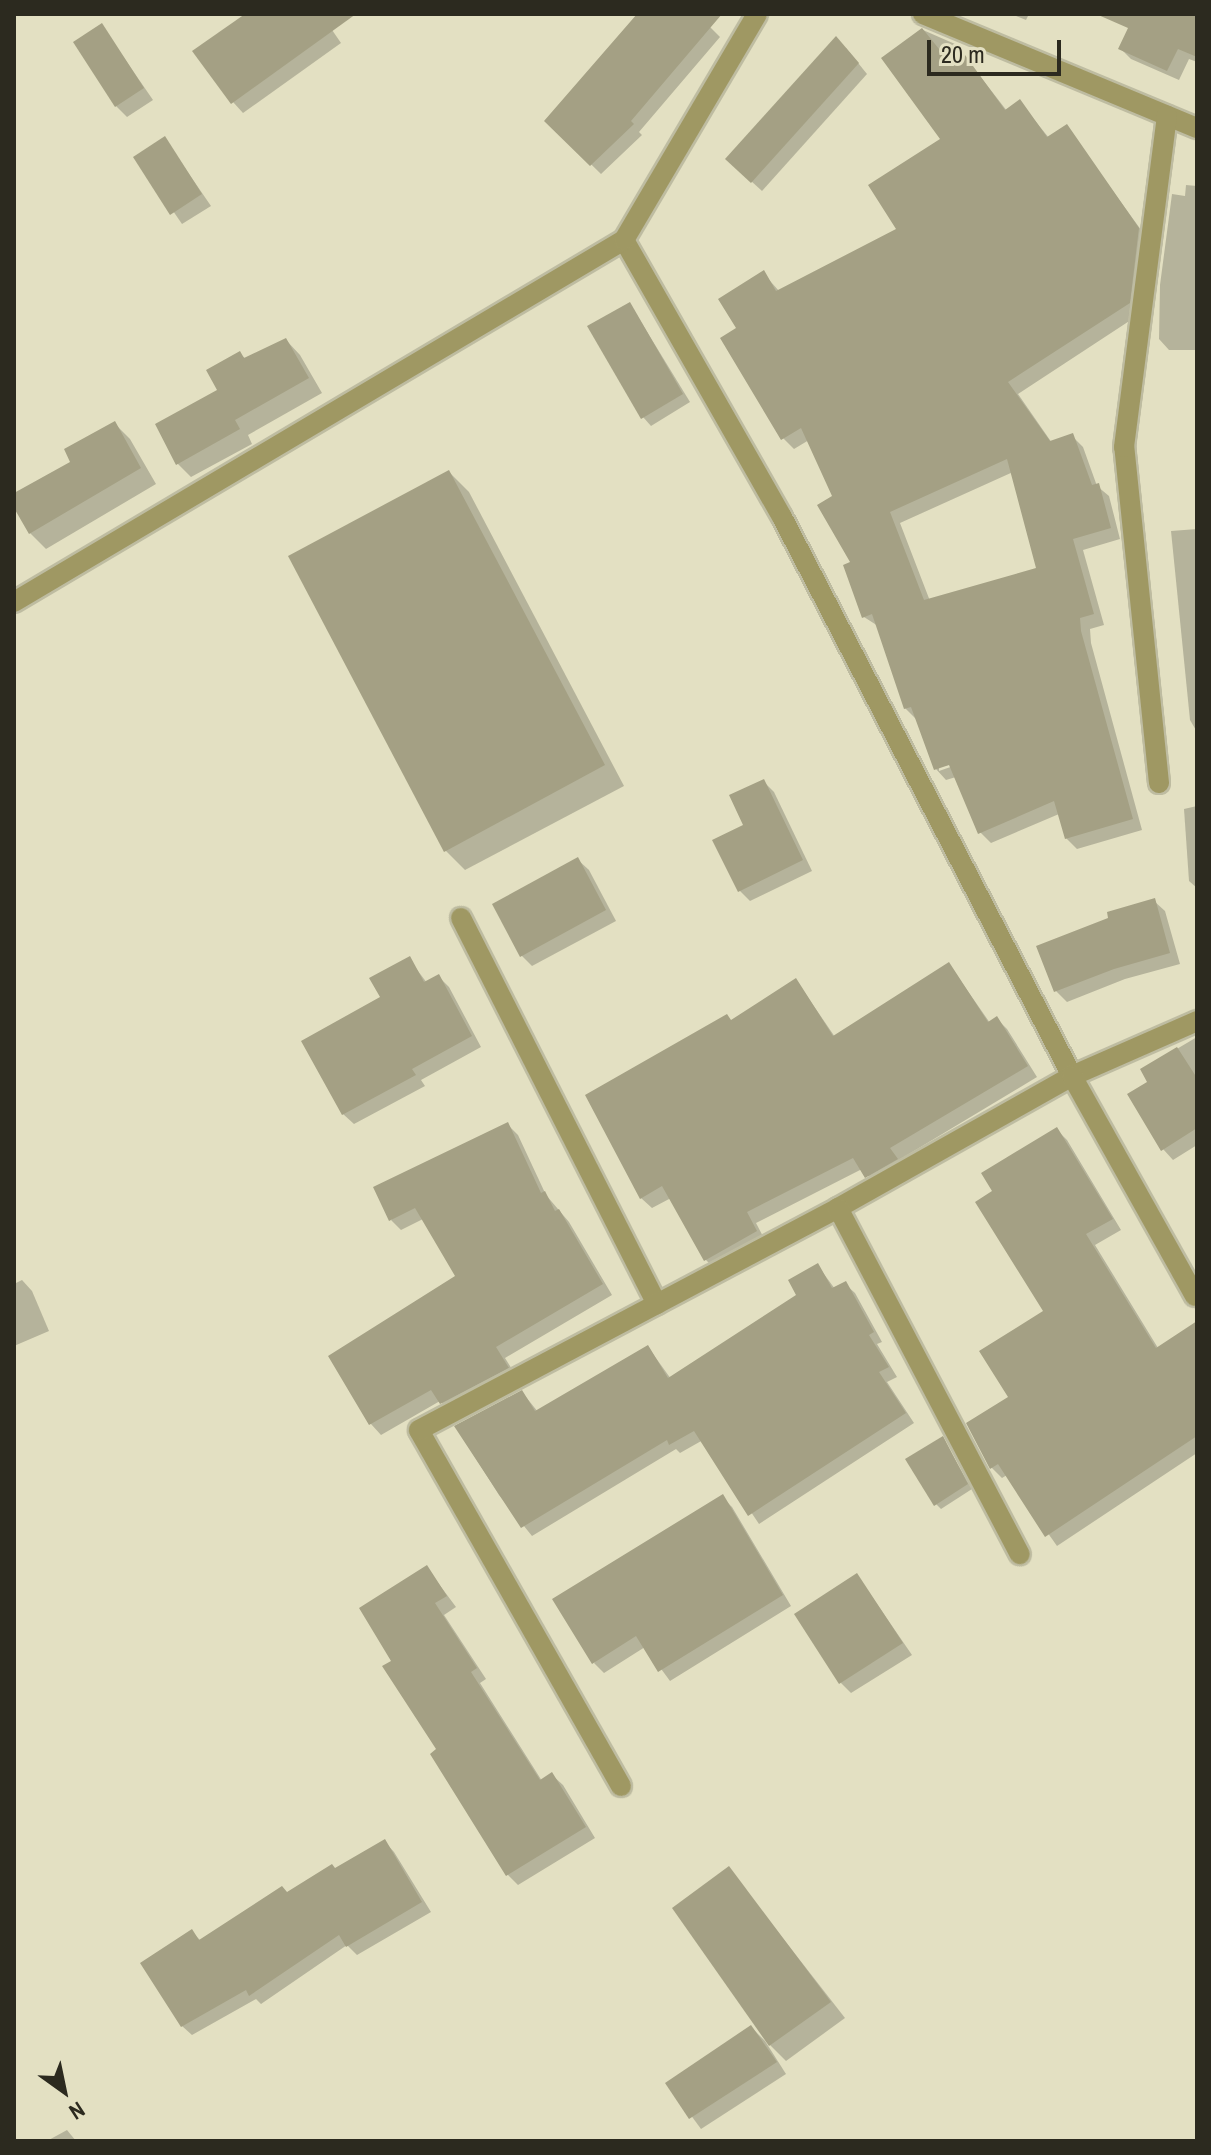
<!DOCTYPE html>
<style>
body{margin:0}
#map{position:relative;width:1211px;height:2155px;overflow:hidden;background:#e3e0c2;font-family:"Archivo Narrow",sans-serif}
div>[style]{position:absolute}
.shadow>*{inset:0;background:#0003}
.building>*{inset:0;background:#a4a084}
.roads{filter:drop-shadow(2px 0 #bebca1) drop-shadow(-2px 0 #bebca1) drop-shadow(0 2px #bebca1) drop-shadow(0 -2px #bebca1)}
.minor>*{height:20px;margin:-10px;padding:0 10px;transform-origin:10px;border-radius:10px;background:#9f9863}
span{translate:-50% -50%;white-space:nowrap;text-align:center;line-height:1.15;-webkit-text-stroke:6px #e3e0c2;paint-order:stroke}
.frame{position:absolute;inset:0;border:16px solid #2c2a1f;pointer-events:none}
.north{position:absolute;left:24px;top:2051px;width:80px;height:80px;-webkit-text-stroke:6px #e3e0c2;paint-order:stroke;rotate:147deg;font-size:22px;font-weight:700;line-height:32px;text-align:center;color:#2c2a1f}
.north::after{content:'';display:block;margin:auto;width:28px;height:36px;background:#2c2a1f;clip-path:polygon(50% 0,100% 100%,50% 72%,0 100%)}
.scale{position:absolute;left:927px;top:40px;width:134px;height:36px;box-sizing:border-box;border:4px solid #2c2a1f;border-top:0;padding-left:10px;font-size:24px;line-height:28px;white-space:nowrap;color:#2c2a1f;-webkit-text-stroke:6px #e3e0c2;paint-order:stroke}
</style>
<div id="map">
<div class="shadow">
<div style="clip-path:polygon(246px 14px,321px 14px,341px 43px,243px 113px,233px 102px)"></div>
<div style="clip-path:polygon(639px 14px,705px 14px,701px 18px,720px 37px,639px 132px,642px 135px,601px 174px,547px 121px)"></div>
<div style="clip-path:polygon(1011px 14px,1029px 14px,1026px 20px)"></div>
<div style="clip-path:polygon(1136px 14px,1197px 14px,1197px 62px,1189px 59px,1179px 80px,1131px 59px,1120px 48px)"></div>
<div style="clip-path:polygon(102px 26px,153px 100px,127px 117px,116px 106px)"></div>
<div style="clip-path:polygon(evenodd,923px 30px,955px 44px,1007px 111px,1020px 102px,1049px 138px,1066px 126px,1149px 241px,1140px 314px,1018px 394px,1052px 443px,1072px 436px,1083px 447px,1097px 486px,1109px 496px,1120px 539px,1083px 550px,1104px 625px,1090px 629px,1091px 643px,1142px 830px,1077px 849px,1066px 838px,1059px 814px,991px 843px,980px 832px,956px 777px,946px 780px,936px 769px,916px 719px,905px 708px,878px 626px,864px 617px,834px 497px,809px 440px,794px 449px,783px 438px,739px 329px,763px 273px,779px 291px,898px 229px,943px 139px,923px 30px,1013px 472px,1039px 569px,930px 601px,900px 523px,1013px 472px,923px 30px,959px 764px,939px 771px,939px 766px,959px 764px)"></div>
<div style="clip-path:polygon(846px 48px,867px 74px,762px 191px,738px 169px)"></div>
<div style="clip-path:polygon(165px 139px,211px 206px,182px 224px,136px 157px)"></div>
<div style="clip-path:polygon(1186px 185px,1197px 186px,1197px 350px,1169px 350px,1159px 339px,1160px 285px,1172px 194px,1185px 196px)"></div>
<div style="clip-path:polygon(630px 304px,690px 402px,651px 426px,643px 417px)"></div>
<div style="clip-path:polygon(286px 340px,300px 355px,322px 393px,248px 435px,252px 444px,191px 477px,177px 463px,240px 354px,246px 359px)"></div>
<div style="clip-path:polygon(114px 423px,130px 439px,156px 484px,46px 549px,30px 533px,14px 504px,14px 495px,73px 463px)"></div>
<div style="clip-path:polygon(449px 472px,469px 492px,624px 786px,465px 870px,445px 850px)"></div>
<div style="clip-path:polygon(1197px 529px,1197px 732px,1190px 720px,1171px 531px)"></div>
<div style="clip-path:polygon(763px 781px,774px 792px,812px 871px,750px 901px,740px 891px,746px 826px)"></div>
<div style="clip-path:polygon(1197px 806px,1197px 888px,1189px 881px,1184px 809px)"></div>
<div style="clip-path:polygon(578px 860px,589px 870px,616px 921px,532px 966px,521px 955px)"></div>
<div style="clip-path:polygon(1154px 901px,1165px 911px,1180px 964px,1125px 979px,1067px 1002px,1056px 991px)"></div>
<div style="clip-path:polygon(409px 959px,427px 983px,439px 977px,449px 987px,481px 1047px,421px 1080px,425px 1086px,354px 1124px,343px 1114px)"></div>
<div style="clip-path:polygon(949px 964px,990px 1023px,997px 1019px,1007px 1029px,1037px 1077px,899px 1160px,906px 1171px,878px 1187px,862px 1169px,756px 1223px,766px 1242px,716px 1270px,706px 1260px,671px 1198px,652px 1208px,641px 1198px,732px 1022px,796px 980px,835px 1037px)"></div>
<div style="clip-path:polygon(1197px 1037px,1197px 1145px,1173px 1160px,1163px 1149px,1150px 1082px,1143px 1069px)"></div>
<div style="clip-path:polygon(508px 1125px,518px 1135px,546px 1195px,569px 1222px,612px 1295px,505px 1358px,518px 1379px,452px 1413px,440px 1401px,381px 1435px,371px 1424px,331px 1357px,458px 1277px,423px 1219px,401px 1230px,391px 1220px)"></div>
<div style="clip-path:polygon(1057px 1130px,1067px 1140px,1121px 1230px,1095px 1245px,1158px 1348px,1197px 1323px,1197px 1453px,1057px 1546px,1007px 1475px,1002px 1478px,992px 1468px,968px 1423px,1011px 1398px,1046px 1312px,995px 1192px)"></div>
<div style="clip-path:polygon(818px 1266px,835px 1289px,845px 1284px,855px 1293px,882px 1342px,877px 1344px,897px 1377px,887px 1382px,914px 1423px,759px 1524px,703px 1440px,680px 1453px,676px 1449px,532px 1536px,499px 1495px,456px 1427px,522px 1392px,538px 1412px,648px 1347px,671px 1379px,799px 1295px)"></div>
<div style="clip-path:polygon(22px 1280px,32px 1291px,49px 1331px,14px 1346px,14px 1284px)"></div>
<div style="clip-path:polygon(943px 1439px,972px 1489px,941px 1509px,936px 1504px)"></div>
<div style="clip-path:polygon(722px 1497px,732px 1507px,791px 1606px,670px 1681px,645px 1647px,604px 1673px,594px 1663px)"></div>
<div style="clip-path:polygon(427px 1568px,456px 1607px,444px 1615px,486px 1679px,480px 1683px,542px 1781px,552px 1775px,563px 1785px,595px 1838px,518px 1885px,508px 1875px,394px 1661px)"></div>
<div style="clip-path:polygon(857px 1575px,912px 1655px,851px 1693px,841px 1683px)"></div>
<div style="clip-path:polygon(385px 1842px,394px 1852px,431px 1912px,357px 1955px,347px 1945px,261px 2004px,256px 1999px,192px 2035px,182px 2026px,192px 1932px,201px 1941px)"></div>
<div style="clip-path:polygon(729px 1869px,845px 2018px,786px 2061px,766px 2041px)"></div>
<div style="clip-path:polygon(751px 2027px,765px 2041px,786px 2074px,701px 2129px,668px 2084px)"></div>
<div style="clip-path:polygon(67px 2130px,76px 2141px,47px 2141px)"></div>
</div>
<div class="building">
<div style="clip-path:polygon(245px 14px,356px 14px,231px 104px,192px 51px)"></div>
<div style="clip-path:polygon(637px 14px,722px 14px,631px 121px,634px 124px,590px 166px,544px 121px)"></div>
<div style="clip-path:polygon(1096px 14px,1197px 14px,1197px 57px,1178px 49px,1167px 71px,1118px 49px,1128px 28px)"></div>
<div style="clip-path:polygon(102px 23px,144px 88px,115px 107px,73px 42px)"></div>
<div style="clip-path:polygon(evenodd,922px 28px,952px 65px,965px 55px,1005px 110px,1020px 99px,1047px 137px,1067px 124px,1139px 228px,1130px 303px,1008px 382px,1050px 441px,1073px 433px,1092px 485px,1099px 483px,1111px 528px,1073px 539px,1094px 614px,1080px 618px,1081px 631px,1133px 819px,1065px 839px,1054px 801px,978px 834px,949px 765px,934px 770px,911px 707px,904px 709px,872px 614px,862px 618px,843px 565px,850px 562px,817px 505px,832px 496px,801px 428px,781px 440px,720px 338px,736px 328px,718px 299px,764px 270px,776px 291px,896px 229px,868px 185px,940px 139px,881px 58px,922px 28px,1007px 459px,1036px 568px,924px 600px,890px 512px,1007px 459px)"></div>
<div style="clip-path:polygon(836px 36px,859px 63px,751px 183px,725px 159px)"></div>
<div style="clip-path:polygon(165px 136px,202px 194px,170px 215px,133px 157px)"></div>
<div style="clip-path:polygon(630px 302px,683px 394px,641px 419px,587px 326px)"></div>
<div style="clip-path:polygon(286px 338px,309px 378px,235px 420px,240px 429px,176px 465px,155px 424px,217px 390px,206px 370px,240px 351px,244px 358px)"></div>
<div style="clip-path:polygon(115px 421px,141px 468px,29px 534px,14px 508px,14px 493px,70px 462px,64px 449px)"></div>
<div style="clip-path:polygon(449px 470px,605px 765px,444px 852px,288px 556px)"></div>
<div style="clip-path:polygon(764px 779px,803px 860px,738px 892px,712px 840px,743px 825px,729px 795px)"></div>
<div style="clip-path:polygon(578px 857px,606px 910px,520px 957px,492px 904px)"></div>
<div style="clip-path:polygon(1155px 898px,1170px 953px,1114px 969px,1054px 992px,1036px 946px,1108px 918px,1107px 912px)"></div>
<div style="clip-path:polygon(410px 956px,424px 982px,439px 974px,472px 1036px,412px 1069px,416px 1075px,342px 1115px,301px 1041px,380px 997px,369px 978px)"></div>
<div style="clip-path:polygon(949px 962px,988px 1022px,997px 1016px,1028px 1066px,890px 1148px,898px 1159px,865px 1178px,853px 1158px,747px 1212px,757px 1231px,704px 1261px,662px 1186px,640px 1199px,585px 1095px,727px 1014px,731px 1020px,796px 978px,833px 1036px)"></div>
<div style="clip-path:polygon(1177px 1047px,1197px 1078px,1197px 1128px,1161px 1151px,1127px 1094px,1147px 1082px,1140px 1069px)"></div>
<div style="clip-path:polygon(508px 1122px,541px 1193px,545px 1191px,555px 1211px,559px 1209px,603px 1284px,496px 1347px,509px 1368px,440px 1404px,431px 1390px,369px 1425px,328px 1356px,455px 1276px,415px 1208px,389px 1221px,373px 1187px)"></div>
<div style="clip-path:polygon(1057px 1127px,1113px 1219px,1086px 1234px,1156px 1348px,1197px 1321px,1197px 1436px,1045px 1537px,998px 1464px,990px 1469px,966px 1423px,1008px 1397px,979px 1351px,1043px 1311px,975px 1202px,992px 1191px,981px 1173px)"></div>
<div style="clip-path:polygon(818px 1263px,832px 1288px,846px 1281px,874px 1332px,869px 1335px,889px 1367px,879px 1372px,906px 1413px,748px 1516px,694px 1431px,669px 1445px,667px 1440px,521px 1528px,454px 1426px,522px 1390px,535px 1411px,648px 1345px,668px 1378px,796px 1295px,788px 1280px)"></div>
<div style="clip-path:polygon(943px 1436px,968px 1484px,934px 1506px,905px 1459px)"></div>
<div style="clip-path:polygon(723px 1494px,783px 1595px,658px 1672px,636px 1636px,592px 1664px,552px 1599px)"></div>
<div style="clip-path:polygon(427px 1565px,447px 1596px,435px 1603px,477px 1668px,471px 1672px,540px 1780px,552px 1772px,586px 1827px,506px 1876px,430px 1754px,436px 1749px,382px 1666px,391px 1661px,359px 1608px)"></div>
<div style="clip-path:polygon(857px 1573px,903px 1643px,839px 1684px,794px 1614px)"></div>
<div style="clip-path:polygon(385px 1839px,422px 1902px,346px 1947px,339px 1935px,249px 1996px,246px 1990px,181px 2027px,140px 1963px,192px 1929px,199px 1940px,282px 1886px,287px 1892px,332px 1864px,335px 1868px)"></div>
<div style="clip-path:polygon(729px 1866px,831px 2002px,769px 2046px,672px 1908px)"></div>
<div style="clip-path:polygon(751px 2025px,777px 2062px,689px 2119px,665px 2083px)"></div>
</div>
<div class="roads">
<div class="minor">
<div style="left:923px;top:14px;width:297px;rotate:22.6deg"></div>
<div style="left:624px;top:240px;width:319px;rotate:60.3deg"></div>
<div style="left:782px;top:517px;width:630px;rotate:62.58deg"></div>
<div style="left:1072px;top:1076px;width:137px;rotate:-23.7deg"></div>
<div style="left:14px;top:602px;width:709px;rotate:-30.69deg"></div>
<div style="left:624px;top:240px;width:262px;rotate:-59.5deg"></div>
<div style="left:1159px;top:783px;width:338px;rotate:-95.9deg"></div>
<div style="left:1124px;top:447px;width:334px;rotate:-82.6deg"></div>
<div style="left:461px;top:918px;width:433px;rotate:63.1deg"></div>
<div style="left:838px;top:1208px;width:269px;rotate:-29.4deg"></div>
<div style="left:1072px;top:1076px;width:252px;rotate:60.8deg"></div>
<div style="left:621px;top:1786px;width:409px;rotate:-119.6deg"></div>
<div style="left:419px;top:1430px;width:474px;rotate:-27.9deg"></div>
<div style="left:838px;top:1208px;width:391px;rotate:62.3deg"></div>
</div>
</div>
<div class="frame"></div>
<div class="north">N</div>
<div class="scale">20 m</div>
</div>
